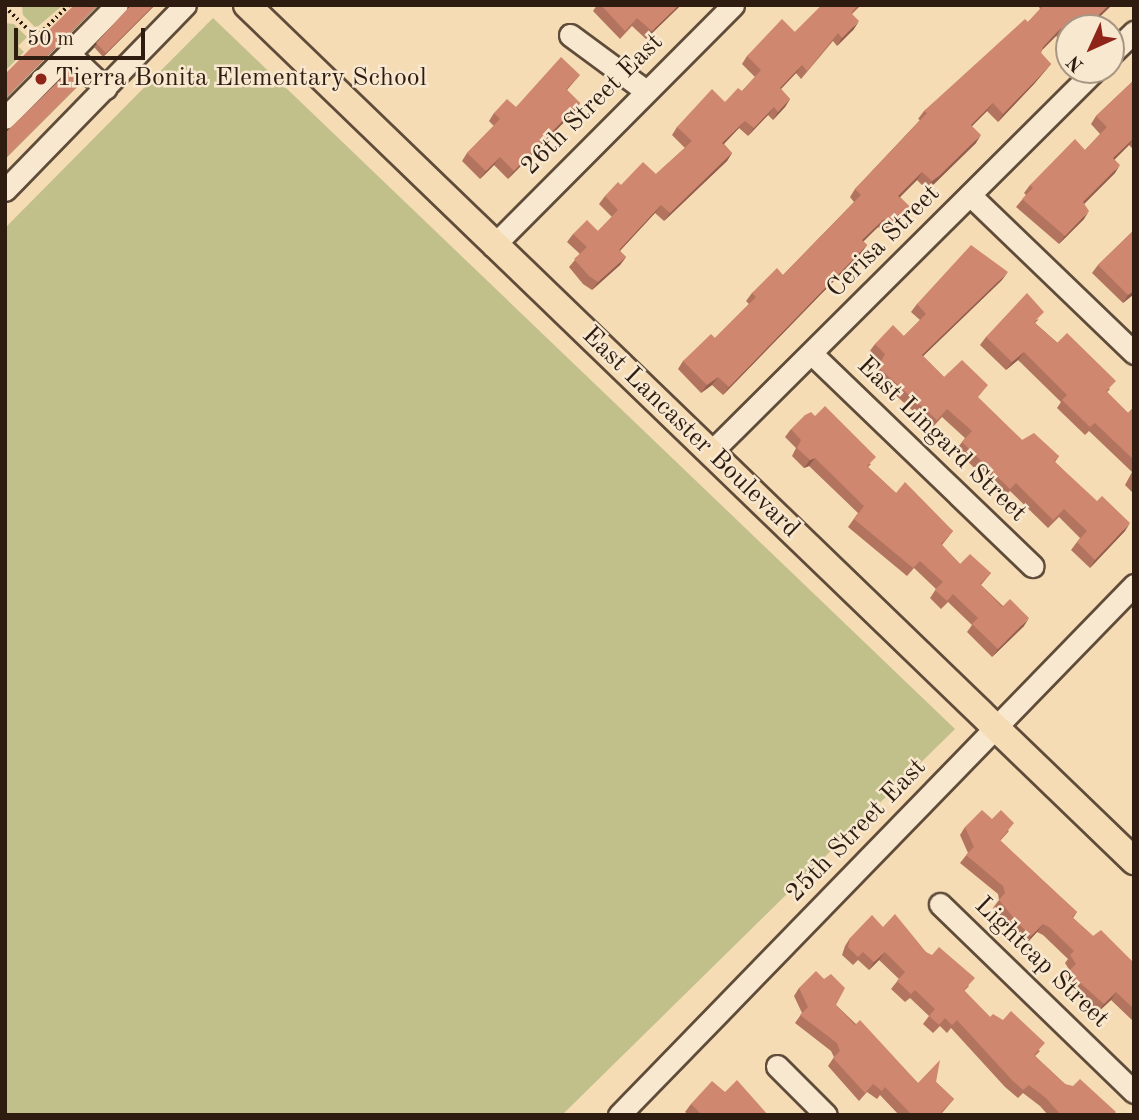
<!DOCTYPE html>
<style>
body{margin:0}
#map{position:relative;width:1139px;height:1120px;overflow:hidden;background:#f5dcb5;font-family:"Old Standard TT",serif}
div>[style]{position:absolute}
.green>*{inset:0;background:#c1bf8a}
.path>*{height:3.5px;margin-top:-1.75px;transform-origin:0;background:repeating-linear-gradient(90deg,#2e1c11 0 2px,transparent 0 5.5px)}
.roads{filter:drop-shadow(2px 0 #604c3a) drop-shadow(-2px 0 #604c3a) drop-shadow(0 2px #604c3a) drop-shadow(0 -2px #604c3a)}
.minor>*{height:21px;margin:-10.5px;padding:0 10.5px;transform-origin:10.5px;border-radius:10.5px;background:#f8e8cf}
.major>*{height:26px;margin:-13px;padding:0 13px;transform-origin:13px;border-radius:13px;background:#f5dcb5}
.wall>*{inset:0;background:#b3745f}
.shaded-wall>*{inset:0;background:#925e4e}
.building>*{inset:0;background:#d0876f}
.dots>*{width:19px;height:19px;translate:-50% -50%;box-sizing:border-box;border:4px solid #f8e8cf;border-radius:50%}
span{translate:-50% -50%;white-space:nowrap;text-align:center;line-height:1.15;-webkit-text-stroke:5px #f8e8cf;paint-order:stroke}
.poi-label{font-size:26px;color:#2e1c11}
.left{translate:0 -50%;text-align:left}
.street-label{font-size:26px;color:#2e1c11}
.frame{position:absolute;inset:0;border:7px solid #2e1c11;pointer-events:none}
.north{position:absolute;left:1055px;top:14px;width:70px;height:70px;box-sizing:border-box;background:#f8e8cf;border:2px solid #a79683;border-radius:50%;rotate:225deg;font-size:19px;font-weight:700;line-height:28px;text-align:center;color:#2e1c11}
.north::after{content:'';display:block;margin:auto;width:24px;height:32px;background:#8f2418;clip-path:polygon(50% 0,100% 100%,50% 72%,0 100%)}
.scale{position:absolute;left:14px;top:28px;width:131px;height:32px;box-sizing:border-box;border:4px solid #2e1c11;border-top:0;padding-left:9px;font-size:21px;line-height:24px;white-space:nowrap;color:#2e1c11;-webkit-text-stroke:5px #f8e8cf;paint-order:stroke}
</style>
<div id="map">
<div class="green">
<div style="clip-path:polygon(13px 5px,63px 5px,36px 28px,23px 15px,22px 6px)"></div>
<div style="clip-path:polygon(213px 18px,955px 729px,562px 1115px,5px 1115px,5px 228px)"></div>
<div style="clip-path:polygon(5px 23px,14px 24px,27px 37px,18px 46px,24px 52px,5px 71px)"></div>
</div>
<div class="path">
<div style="left:5px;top:7px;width:43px;rotate:44.1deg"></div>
<div style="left:36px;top:37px;width:46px;rotate:-44.1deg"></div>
</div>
<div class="roads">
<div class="minor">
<div style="left:570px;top:35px;width:94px;rotate:36.4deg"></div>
<div style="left:69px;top:54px;width:50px;rotate:43.4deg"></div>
<div style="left:1111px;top:54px;width:32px;rotate:-44deg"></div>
<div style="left:5px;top:118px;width:159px;rotate:-45.3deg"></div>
<div style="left:5px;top:190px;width:258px;rotate:-45.8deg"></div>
<div style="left:970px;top:195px;width:228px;rotate:43.9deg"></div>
<div style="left:493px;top:246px;width:340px;rotate:-45.1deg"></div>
<div style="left:812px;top:354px;width:306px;rotate:43.9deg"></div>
<div style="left:711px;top:452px;width:542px;rotate:-44.85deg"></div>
<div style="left:940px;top:904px;width:270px;rotate:44.1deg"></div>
<div style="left:777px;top:1066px;width:69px;rotate:45deg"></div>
<div style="left:619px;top:1115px;width:739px;rotate:-45.82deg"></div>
</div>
<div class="major">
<div style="left:247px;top:5px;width:1233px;rotate:43.98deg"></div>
</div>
</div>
<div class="wall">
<div style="clip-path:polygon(129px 5px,155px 5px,103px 57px,94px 47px,130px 7px)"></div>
<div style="clip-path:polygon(597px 5px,681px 5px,646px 39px,632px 26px,620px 39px,593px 11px)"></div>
<div style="clip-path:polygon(822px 5px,861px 5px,852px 14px,854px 29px,837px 46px,833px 41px,801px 79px,796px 73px,781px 89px,790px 99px,785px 107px,773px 120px,768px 115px,748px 136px,739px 128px,724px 144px,732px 153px,727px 161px,664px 221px,655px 213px,620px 251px,626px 257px,620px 265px,592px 290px,583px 284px,569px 267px,580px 254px,567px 242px,573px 234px,598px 231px,612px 217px,599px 204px,605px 196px,621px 185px,656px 174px,685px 148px,672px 135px,677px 127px,725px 102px,742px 91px,755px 77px,742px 64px,747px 56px,795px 32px)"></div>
<div style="clip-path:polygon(1038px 5px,1112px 5px,1088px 28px,1069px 28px,1069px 46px,1068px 47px,1056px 36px,1042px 50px,1041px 53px,1051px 64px,1034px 84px,998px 122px,987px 111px,972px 126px,976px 143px,934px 184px,926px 189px,917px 180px,900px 197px,909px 206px,904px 214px,885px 233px,878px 227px,863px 241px,867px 245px,861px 253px,723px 395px,712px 385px,701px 393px,678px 369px,683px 361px,715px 338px,749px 304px,746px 301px,752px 293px,783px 275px,854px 202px,850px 197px,855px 189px,920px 120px,918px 119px,924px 111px,1028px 22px,1040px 9px)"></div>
<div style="clip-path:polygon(580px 75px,567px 90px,580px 103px,575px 111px,508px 179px,494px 165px,480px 179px,462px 161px,467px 153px,494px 126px,489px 121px,494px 113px,516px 107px)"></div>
<div style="clip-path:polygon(1134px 80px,1134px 150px,1129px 145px,1115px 159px,1115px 173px,1084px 204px,1084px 219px,1059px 244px,1016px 207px,1026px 195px,1024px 193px,1030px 185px,1085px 150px,1100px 134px,1091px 124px,1096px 116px)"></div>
<div style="clip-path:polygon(1134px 230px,1134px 294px,1123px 303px,1092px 273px,1098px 265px)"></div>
<div style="clip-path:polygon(1002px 280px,923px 356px,944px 377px,978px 398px,1022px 440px,1059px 456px,1055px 462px,1125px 531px,1090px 568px,1071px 550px,1080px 538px,1059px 517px,1048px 528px,1010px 491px,1004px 497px,956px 450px,965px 438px,942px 417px,932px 428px,872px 374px,879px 362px,869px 352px,875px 344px,904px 336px,920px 320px,911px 312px,917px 304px)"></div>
<div style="clip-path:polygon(1039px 319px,1035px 323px,1110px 389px,1107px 392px,1128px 413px,1134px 407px,1134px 494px,1125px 485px,1132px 472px,1089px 431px,1085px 435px,1057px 408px,1061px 402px,1018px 360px,1006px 370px,980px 345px,986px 337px)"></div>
<div style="clip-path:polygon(791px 429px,871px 464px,868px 467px,896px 493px,953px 531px,942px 545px,960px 564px,991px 573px,981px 585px,1024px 626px,992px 657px,967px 632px,972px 625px,948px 602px,941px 609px,930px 598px,936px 589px,914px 568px,907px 576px,848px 527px,858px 513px,809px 466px,804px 468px,792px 456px,796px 448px,785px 437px)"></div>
<div style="clip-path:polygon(992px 819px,1009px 831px,1000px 841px,1077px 912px,1073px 918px,1093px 936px,1134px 963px,1134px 1022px,1111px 1000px,1098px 1012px,1076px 994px,1063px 980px,1070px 971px,1065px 963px,1068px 959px,1043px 935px,1037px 932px,1026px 944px,1012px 931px,993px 908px,999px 900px,998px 894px,960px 863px,968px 853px,960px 835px,965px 827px)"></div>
<div style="clip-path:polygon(883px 927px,926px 952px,969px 986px,964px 991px,990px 1017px,1040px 1051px,1035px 1056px,1065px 1084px,1114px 1115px,1048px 1115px,1040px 1106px,1023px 1093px,1018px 1098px,1005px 1087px,951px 1028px,947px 1033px,940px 1026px,933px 1033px,923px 1024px,929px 1016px,910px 998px,905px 1002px,891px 989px,899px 979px,879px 960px,869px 970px,858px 960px,853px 965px,842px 955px,845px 946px,850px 938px)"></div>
<div style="clip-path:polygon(799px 988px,836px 1005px,918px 1083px,936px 1082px,954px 1099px,942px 1113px,943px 1115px,899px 1115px,880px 1095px,877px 1099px,867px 1092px,859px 1101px,828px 1066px,834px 1057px,831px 1051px,795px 1023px,802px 1013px,794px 996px)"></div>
<div style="clip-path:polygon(725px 1092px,768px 1115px,689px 1115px,685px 1112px,691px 1104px)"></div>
</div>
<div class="shaded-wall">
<div style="clip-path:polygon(97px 5px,98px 5px,5px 99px,6px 97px)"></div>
<div style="clip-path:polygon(154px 5px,155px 5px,103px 57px,106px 53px)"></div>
<div style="clip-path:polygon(679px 5px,681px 5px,646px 39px,652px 31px)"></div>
<div style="clip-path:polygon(1109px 5px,1112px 5px,1088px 28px,1085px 28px)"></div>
<div style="clip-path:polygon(859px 21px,854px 29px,837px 46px,842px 38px)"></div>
<div style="clip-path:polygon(1061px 28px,1056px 36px,1037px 55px,1043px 47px)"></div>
<div style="clip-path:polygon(1051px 64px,1034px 84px,998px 122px,1003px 114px)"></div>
<div style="clip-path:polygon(802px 65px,796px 73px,774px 96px,780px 88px)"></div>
<div style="clip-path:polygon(83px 80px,80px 84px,5px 159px,5px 158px)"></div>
<div style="clip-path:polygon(790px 99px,785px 107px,773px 120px,778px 112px)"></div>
<div style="clip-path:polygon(580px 103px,575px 111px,508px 179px,514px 171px)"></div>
<div style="clip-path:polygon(993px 103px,987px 111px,965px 133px,971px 125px)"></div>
<div style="clip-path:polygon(774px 107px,768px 115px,748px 136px,754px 128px)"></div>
<div style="clip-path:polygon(745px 121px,739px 128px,717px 151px,722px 143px)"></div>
<div style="clip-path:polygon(981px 135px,976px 143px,934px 184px,926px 189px,932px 181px)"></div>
<div style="clip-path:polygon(1134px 138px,1129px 145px,1108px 166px,1113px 158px)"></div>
<div style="clip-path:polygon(732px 153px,727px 161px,664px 221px,670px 213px)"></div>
<div style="clip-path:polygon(500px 157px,494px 165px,480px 179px,486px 171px)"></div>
<div style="clip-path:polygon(1120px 165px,1115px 173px,1078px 210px,1083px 202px)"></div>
<div style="clip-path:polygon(922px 172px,917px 180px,893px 204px,898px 196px)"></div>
<div style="clip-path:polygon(661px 205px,655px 213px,613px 258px,619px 250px)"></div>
<div style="clip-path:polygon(909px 206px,904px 214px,885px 233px,891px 225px)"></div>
<div style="clip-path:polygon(1089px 211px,1084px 219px,1059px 244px,1065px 236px)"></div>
<div style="clip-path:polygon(884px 219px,878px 227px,857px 248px,862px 240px)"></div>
<div style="clip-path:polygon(867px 245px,861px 253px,723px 395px,729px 387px)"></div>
<div style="clip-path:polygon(626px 257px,620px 265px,592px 290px,598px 282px)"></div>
<div style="clip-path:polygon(1008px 272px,1002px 280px,916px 363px,922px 355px)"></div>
<div style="clip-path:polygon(1134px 291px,1134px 294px,1123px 303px,1128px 295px)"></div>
<div style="clip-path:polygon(1024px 352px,1018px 360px,1006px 370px,1012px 362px)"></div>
<div style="clip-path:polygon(718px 377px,712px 385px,701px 393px,707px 385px)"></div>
<div style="clip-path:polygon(815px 458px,809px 466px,804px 468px,810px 460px)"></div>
<div style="clip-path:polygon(1130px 523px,1125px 531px,1090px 568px,1095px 560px)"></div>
<div style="clip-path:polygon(1029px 618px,1024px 626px,992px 657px,998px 649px)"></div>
<div style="clip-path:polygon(1043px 924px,1037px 932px,1026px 944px,1031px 936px)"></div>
<div style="clip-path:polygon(885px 952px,879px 960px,869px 970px,874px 962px)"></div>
<div style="clip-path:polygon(1116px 992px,1111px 1000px,1098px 1012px,1104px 1004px)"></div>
</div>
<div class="building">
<div style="clip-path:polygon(74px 5px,97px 5px,6px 97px,5px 74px)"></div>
<div style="clip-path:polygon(131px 5px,154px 5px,106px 53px,96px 43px)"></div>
<div style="clip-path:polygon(601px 5px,679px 5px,652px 31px,637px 18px,625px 31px)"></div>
<div style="clip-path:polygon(822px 5px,858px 5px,851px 13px,859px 21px,842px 38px,838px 33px,807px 71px,802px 65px,780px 88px,790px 99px,778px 112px,774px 107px,754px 128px,745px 121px,722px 143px,732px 153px,670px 213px,661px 205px,619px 250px,626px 257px,598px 282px,589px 276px,574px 259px,587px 247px,573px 234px,587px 220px,598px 231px,618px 210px,605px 196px,618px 182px,621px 185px,643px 162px,656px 174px,692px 141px,677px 127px,712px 89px,725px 102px,738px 88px,742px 91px,761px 70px,747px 56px,782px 19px,795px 32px)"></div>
<div style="clip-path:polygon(1044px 5px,1109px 5px,1085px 28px,1069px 28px,1069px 35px,1061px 28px,1043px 47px,1041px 53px,1051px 64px,1040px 76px,1003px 114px,993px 103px,971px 125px,981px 135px,939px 176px,932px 181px,922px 172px,898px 196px,909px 206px,891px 225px,884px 219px,862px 240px,867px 245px,729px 387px,718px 377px,707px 385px,683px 361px,711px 334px,715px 338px,756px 297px,752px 293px,777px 268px,783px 275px,829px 228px,861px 195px,855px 189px,927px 113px,924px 111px,1025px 19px,1028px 22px)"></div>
<div style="clip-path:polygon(561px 57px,580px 75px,566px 89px,580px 103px,514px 171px,500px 157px,486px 171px,467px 153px,500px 119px,494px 113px,507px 99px,516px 107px)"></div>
<div style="clip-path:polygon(71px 69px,83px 80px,5px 158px,5px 133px)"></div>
<div style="clip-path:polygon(1134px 80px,1134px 138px,1113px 158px,1120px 165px,1083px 202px,1089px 211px,1065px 236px,1022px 199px,1033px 188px,1030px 185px,1075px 139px,1085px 150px,1107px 127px,1096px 116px)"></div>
<div style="clip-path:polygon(1134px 230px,1134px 291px,1128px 295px,1098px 265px)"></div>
<div style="clip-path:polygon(971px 245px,1008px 272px,922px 355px,944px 377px,962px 360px,988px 385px,978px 397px,1022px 440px,1034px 433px,1059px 456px,1054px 461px,1097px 501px,1102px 496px,1130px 523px,1095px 560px,1077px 542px,1087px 531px,1064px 509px,1053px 520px,1016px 483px,1010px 489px,962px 442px,972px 431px,947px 409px,937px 420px,878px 367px,885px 354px,875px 344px,893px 325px,904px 336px,926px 314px,917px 304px)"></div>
<div style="clip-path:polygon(1027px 293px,1044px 312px,1034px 322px,1057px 343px,1067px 333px,1116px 381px,1106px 391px,1128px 413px,1134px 407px,1134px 460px,1095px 423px,1090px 427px,1062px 400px,1067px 395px,1024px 352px,1012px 362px,986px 337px)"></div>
<div style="clip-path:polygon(825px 406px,876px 457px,867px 466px,896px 493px,905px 482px,953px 531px,941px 544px,960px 564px,970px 554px,991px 573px,980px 584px,1002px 607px,1010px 599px,1029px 618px,998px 649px,972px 624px,978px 618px,953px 594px,947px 601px,935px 590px,943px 582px,920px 561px,913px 568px,854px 519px,864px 506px,815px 458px,810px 460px,797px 448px,801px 440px,791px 429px,805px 415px,811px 412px,815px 416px)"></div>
<div style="clip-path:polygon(982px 810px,992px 819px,1001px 810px,1014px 823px,1000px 840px,1077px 912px,1072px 917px,1093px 936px,1101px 930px,1134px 963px,1134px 1009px,1116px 992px,1104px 1004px,1068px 972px,1076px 964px,1070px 955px,1074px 951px,1049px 927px,1043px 924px,1031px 936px,1018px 923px,999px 900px,1005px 893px,1003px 886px,966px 855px,974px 847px,965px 827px)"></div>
<div style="clip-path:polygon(895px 914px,926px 952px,932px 955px,939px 947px,975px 978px,964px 990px,990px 1017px,993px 1014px,1003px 1020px,1011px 1011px,1045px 1043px,1034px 1055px,1065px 1084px,1073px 1086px,1080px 1079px,1116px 1112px,1113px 1115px,1061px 1115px,1046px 1098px,1029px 1085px,1023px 1090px,1011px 1079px,957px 1020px,952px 1025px,945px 1018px,939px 1025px,929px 1016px,935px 1009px,915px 990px,911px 994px,897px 981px,905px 972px,885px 952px,874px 962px,863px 952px,858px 957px,848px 947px,850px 938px,872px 915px,883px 927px)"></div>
<div style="clip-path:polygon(816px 971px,824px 979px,831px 974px,845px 988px,836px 1005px,855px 1025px,860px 1020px,918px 1083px,940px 1060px,936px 1082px,954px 1099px,941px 1112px,943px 1115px,912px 1115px,885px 1087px,882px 1091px,873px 1084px,865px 1093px,833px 1058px,840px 1051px,837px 1043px,800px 1015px,808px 1007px,799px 988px)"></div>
<div style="clip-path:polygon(737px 1080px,768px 1115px,702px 1115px,691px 1104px,712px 1081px,725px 1092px)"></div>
</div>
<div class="dots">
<div style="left:41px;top:79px;background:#8f2418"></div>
</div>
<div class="poi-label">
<span class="left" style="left:55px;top:79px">Tierra Bonita Elementary School</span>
</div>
<div class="street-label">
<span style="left:593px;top:105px;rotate:-45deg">26th Street East</span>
<span style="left:884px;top:242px;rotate:-45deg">Cerisa Street</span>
<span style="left:690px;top:433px;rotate:44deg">East Lancaster Boulevard</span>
<span style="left:941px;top:440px;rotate:44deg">East Lingard Street</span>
<span style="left:857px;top:831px;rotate:-46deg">25th Street East</span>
<span style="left:1041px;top:963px;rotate:44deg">Lightcap Street</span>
</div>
<div class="frame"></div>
<div class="north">N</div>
<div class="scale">50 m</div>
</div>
